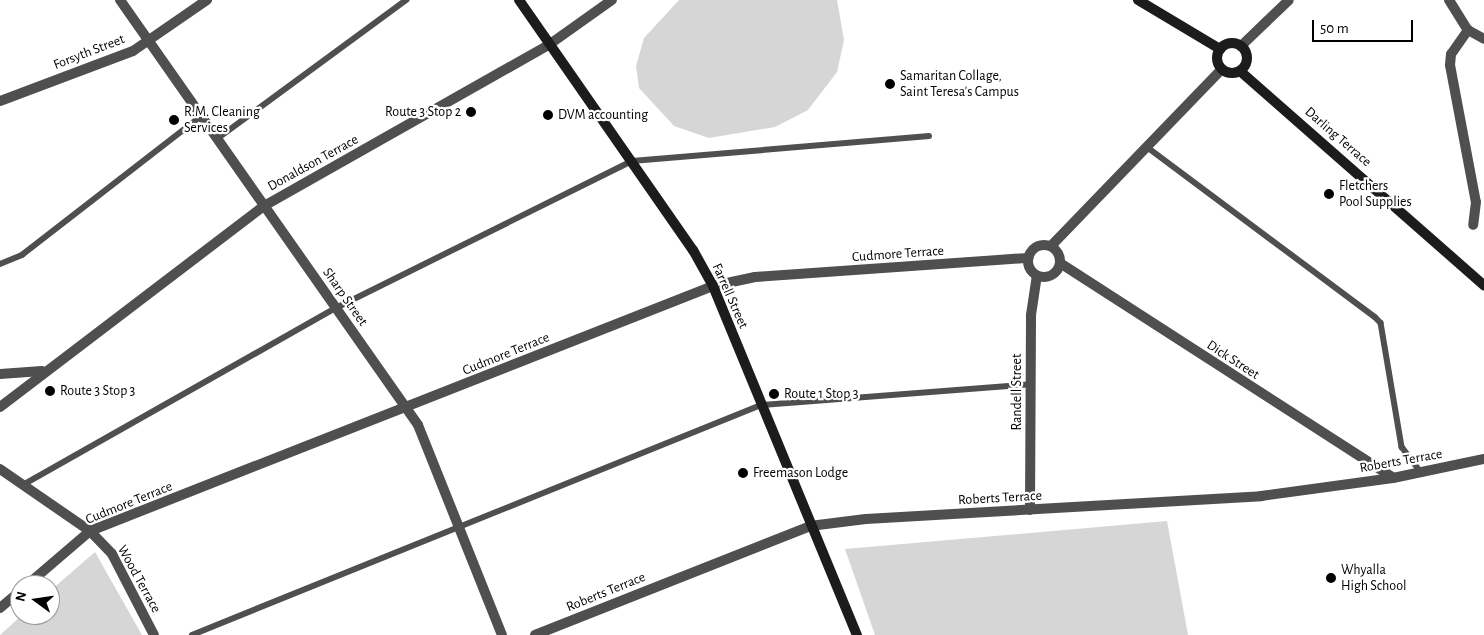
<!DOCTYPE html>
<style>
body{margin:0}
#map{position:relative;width:1484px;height:635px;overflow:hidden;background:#fff;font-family:"Alegreya Sans",sans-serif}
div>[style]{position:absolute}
.green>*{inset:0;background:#d6d6d6}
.lane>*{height:5.5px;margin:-2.75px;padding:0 2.75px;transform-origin:2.75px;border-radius:2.75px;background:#4f4f4f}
.street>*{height:10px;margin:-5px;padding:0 5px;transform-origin:5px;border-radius:5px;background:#4f4f4f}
.street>.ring{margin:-5px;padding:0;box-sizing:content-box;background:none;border:10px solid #4f4f4f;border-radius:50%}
.secondary>*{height:10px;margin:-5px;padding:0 5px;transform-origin:5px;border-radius:5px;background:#1c1c1c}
.secondary>.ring{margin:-5px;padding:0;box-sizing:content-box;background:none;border:10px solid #1c1c1c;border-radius:50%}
.dots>*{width:14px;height:14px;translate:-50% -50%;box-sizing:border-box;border:2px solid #fff;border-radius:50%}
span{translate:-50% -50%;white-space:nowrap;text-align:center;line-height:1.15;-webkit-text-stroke:4.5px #fff;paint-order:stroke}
.street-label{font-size:14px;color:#000}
.poi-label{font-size:14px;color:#000}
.left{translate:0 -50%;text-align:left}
.right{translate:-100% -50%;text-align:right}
.north{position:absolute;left:10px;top:575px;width:50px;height:50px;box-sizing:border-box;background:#fff;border:1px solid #999;border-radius:50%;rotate:284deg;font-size:14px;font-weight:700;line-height:20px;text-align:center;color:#000}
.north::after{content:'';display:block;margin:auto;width:18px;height:22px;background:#000;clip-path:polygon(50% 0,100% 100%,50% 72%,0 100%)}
.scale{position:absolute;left:1312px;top:20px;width:101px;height:22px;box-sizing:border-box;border:2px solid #000;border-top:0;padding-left:6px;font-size:15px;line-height:18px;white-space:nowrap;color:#000;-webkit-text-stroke:4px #fff;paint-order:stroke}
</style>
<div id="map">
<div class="green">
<div style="clip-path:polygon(679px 0,837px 0,844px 40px,837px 72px,808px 110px,775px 127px,709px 138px,674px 126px,639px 88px,636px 66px,644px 38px)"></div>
<div style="clip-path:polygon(1167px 521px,1188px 635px,875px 635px,845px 549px)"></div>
<div style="clip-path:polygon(95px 552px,142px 635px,0 635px,22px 615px,50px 615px,50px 591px)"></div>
</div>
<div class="lane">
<div style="left:217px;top:139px;width:235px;rotate:-36.3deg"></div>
<div style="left:1147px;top:147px;width:284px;rotate:36.7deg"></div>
<div style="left:1375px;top:317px;width:8px;rotate:45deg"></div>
<div style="left:1381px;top:323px;width:126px;rotate:80.4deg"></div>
<div style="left:1402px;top:447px;width:31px;rotate:53deg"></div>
<div style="left:0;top:264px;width:24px;rotate:-22deg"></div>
<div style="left:22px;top:255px;width:227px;rotate:-37.8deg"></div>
<div style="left:23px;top:485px;width:360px;rotate:-29.5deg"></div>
<div style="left:336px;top:308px;width:330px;rotate:-26.4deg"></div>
<div style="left:632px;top:161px;width:298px;rotate:-4.8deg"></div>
<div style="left:192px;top:635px;width:614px;rotate:-22.01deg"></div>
<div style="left:761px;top:405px;width:271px;rotate:-4.4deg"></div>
</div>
<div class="street">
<div style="left:120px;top:0;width:519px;rotate:54.96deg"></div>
<div style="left:418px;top:425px;width:226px;rotate:68.2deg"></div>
<div style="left:1449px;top:0;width:36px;rotate:58deg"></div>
<div style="left:1468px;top:30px;width:18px;rotate:29deg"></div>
<div style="left:1468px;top:30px;width:29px;rotate:125deg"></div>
<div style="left:1451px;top:54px;width:11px;rotate:95deg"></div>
<div style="left:1450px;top:65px;width:139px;rotate:79.3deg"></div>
<div style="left:1476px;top:202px;width:23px;rotate:97deg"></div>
<div style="left:1241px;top:46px;width:66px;rotate:-43.8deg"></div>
<div style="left:0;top:101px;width:142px;rotate:-20.6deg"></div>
<div style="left:133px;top:51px;width:90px;rotate:-34.6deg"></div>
<div class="ring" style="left:1028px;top:245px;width:22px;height:22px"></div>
<div style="left:1051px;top:246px;width:246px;rotate:-46deg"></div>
<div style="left:1060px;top:263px;width:396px;rotate:32.8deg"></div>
<div style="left:0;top:374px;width:42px;rotate:-4.1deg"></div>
<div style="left:0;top:407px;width:332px;rotate:-37.3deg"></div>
<div style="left:264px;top:206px;width:329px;rotate:-29.5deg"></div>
<div style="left:550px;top:44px;width:76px;rotate:-35.4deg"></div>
<div style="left:0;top:469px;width:109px;rotate:34.6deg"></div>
<div style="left:90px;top:531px;width:32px;rotate:46deg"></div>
<div style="left:112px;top:554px;width:91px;rotate:62.6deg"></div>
<div style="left:1030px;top:510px;width:195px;rotate:-89.7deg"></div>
<div style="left:1031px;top:315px;width:40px;rotate:-81.5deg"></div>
<div style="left:27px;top:585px;width:83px;rotate:-40.6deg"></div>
<div style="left:90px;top:531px;width:669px;rotate:-21.47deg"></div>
<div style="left:713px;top:286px;width:43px;rotate:-12.1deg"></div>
<div style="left:755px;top:277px;width:274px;rotate:-4deg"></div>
<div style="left:0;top:608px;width:26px;rotate:-40deg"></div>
<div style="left:535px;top:635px;width:296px;rotate:-21.6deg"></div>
<div style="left:810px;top:526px;width:56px;rotate:-7.1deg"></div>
<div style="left:866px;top:519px;width:396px;rotate:-3.3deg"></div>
<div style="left:1261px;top:496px;width:133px;rotate:-7.8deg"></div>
<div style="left:1393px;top:478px;width:93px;rotate:-11.8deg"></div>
</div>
<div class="secondary">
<div style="left:519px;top:0;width:305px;rotate:55.2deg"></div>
<div style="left:693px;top:250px;width:41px;rotate:60.9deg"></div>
<div style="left:713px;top:286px;width:378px;rotate:67.6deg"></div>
<div style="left:1138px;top:0;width:96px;rotate:30.9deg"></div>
<div class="ring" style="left:1217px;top:43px;width:20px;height:20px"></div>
<div style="left:1240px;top:71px;width:325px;rotate:41.3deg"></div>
</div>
<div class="dots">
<div style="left:890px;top:84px;background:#000"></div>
<div style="left:471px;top:112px;background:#000"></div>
<div style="left:548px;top:115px;background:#000"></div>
<div style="left:174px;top:120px;background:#000"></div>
<div style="left:1329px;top:194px;background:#000"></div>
<div style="left:50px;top:391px;background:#000"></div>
<div style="left:774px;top:394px;background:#000"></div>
<div style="left:743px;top:473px;background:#000"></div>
<div style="left:1331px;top:578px;background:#000"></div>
</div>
<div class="street-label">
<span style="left:89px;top:52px;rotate:-21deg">Forsyth Street</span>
<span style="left:1338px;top:137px;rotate:41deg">Darling Terrace</span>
<span style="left:313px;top:163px;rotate:-29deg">Donaldson Terrace</span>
<span style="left:898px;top:254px;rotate:-4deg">Cudmore Terrace</span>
<span style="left:730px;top:296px;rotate:66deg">Farrell Street</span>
<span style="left:345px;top:297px;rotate:55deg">Sharp Street</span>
<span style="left:506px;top:354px;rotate:-22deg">Cudmore Terrace</span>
<span style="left:1233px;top:360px;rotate:33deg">Dick Street</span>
<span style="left:1017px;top:392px;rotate:-90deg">Randell Street</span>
<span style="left:1401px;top:461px;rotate:-10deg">Roberts Terrace</span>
<span style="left:1000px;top:498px;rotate:-3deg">Roberts Terrace</span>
<span style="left:129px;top:503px;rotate:-22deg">Cudmore Terrace</span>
<span style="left:139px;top:579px;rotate:61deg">Wood Terrace</span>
<span style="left:606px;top:592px;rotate:-22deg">Roberts Terrace</span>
</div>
<div class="poi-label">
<span class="left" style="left:900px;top:84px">Samaritan Collage,<br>Saint Teresa's Campus</span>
<span class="left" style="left:184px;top:120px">R.M. Cleaning<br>Services</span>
<span class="right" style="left:461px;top:112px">Route 3 Stop 2</span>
<span class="left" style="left:558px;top:115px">DVM accounting</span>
<span class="left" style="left:1339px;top:194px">Fletchers<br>Pool Supplies</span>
<span class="left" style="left:60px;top:391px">Route 3 Stop 3</span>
<span class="left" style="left:784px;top:394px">Route 1 Stop 3</span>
<span class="left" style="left:753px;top:473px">Freemason Lodge</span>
<span class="left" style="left:1341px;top:578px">Whyalla<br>High School</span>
</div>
<div class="north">N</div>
<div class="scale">50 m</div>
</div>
